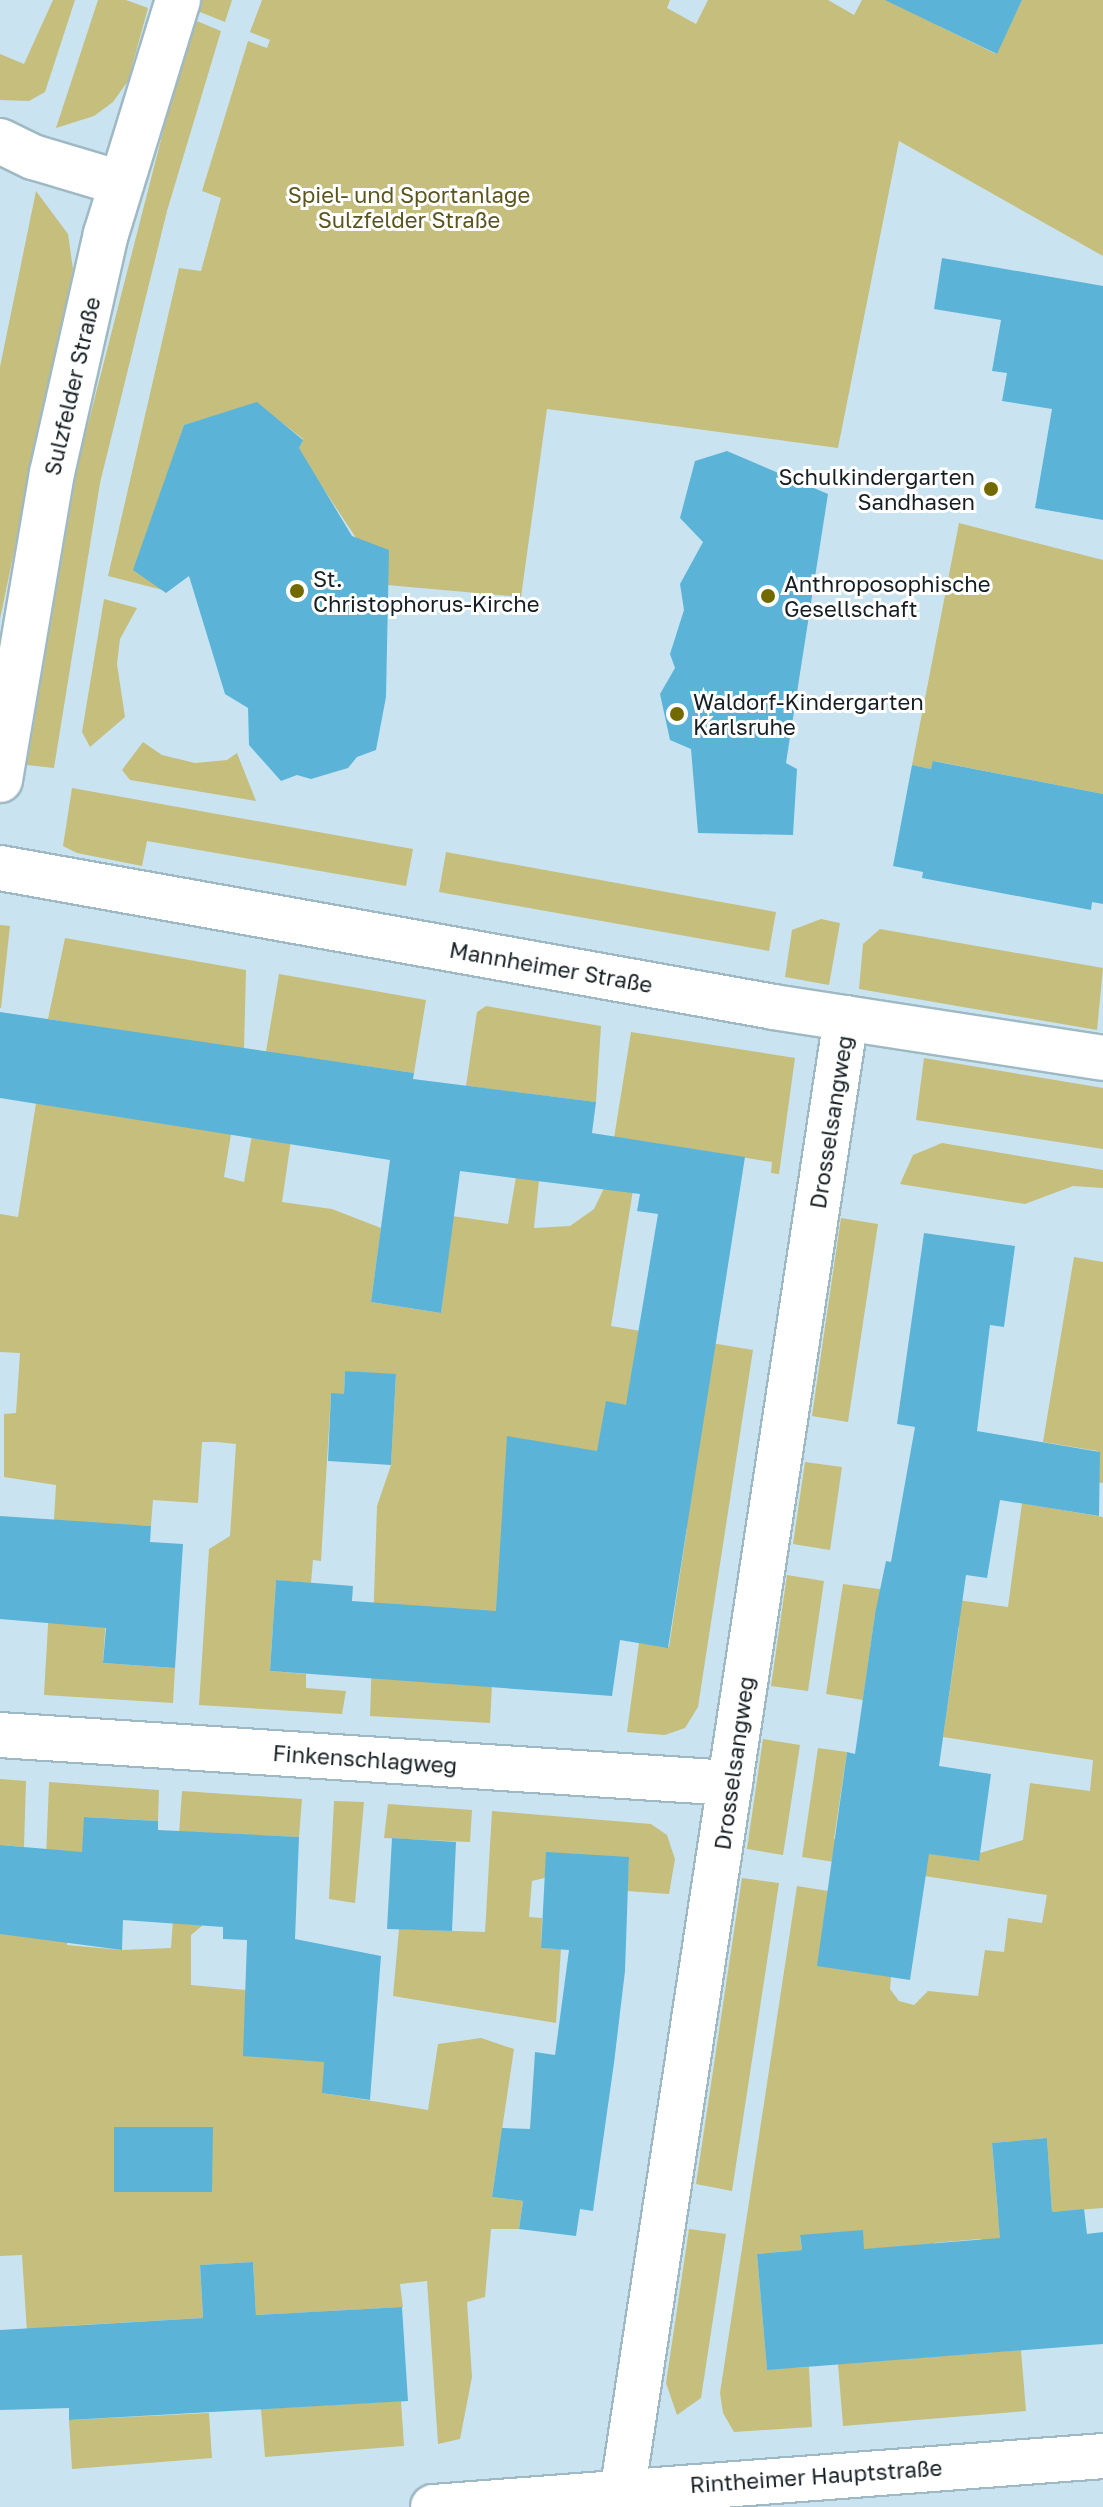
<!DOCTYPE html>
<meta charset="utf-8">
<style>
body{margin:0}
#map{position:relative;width:1103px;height:2507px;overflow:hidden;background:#c9e4f0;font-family:"Golos Text",sans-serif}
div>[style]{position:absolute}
.green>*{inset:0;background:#c5be7d}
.building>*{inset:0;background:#5bb4d8}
.roads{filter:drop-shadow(2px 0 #9fb9c4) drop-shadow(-2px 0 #9fb9c4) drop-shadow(0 2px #9fb9c4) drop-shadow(0 -2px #9fb9c4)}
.street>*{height:44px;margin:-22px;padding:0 22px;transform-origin:22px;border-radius:22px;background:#fff}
.dots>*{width:22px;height:22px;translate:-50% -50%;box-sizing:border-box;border:4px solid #fff;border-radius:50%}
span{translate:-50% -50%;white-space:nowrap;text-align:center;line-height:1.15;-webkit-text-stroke:6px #fff;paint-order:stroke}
.park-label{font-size:22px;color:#5b551c}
.street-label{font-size:22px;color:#151f23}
.poi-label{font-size:22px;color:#151f23}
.right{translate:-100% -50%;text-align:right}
.left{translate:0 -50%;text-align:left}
</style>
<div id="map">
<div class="green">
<div style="clip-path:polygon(53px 0,75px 0,45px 92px,29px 101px,0 100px,0 54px,24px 64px)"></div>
<div style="clip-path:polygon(98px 0,126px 0,148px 8px,128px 81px,113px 102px,94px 116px,56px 128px)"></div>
<div style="clip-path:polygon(199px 0,232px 0,225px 22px,195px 10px)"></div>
<div style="clip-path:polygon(262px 0,670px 0,667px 8px,696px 24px,708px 0,828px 0,854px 15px,862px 0,952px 0,939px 26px,996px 54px,1022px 0,1103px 0,1103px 256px,899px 141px,838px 448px,547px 409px,521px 597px,387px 585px,298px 450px,303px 439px,257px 403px,184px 425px,150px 528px,163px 590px,108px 576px,179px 268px,201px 271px,221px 198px,202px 191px,248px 41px,267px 48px,270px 40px,250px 32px)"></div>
<div style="clip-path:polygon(192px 19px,221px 31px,167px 211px,100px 483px,54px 768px,27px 765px,78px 463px)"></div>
<div style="clip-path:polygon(36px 191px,68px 234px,73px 269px,0 619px,0 367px)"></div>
<div style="clip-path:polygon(959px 523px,1103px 560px,1103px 794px,934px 761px,931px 769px,912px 765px)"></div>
<div style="clip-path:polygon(104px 599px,137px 608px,120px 639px,117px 664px,125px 717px,90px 747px,82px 732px)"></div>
<div style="clip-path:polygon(143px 742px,162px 755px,195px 763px,227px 760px,237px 753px,256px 801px,130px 780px,122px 770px)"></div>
<div style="clip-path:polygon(72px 788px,413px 849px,406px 886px,147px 841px,142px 866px,77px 853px,63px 846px)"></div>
<div style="clip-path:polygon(446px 852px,776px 912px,769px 951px,439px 892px)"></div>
<div style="clip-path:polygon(821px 919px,840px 923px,829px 985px,785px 977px,792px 930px)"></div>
<div style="clip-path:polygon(0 925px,10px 926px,1px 1008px,0 1008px)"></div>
<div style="clip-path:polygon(880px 929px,1103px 968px,1097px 1030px,859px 989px,863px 944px)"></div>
<div style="clip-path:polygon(65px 938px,246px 970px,244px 1050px,48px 1019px)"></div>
<div style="clip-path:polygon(279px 974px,426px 1000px,414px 1073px,303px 1057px,282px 1202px,332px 1209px,381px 1228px,371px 1302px,441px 1313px,452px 1216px,508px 1224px,516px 1177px,539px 1180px,534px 1228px,570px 1226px,594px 1209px,607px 1182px,631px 1032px,795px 1058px,779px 1174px,771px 1173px,772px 1162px,641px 1141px,611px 1326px,753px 1350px,698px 1707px,685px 1728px,665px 1735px,627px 1732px,639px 1643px,669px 1647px,687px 1528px,600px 1514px,492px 1685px,490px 1723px,370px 1716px,377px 1506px,391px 1465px,396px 1375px,345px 1371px,344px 1394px,331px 1394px,321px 1561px,313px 1560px,311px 1583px,276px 1580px,270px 1671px,306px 1674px,306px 1688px,346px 1691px,342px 1714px,199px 1705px,209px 1549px,230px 1536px,236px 1444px,217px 1442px,202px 1442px,198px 1503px,153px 1500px,151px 1526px,112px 1524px,103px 1663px,175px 1668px,173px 1703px,44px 1695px,56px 1485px,4px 1477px,4px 1414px,16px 1413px,20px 1353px,0 1352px,0 1214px,18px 1217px,36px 1103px,231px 1134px,224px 1177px,244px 1182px)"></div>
<div style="clip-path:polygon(486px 1006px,601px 1026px,596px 1102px,466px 1086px,477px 1012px)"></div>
<div style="clip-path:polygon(924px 1058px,1103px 1088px,1103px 1149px,916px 1120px)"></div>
<div style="clip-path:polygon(942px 1143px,1103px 1170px,1103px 1188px,1073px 1186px,1025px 1204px,900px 1184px,913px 1155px)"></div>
<div style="clip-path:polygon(841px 1218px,878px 1224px,848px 1422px,812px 1416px)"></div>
<div style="clip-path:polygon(1074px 1257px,1103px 1262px,1103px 1483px,1094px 1482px,1098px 1451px,1043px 1442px)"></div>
<div style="clip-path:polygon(805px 1462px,842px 1467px,830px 1550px,793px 1544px)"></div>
<div style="clip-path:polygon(1022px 1503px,1103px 1517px,1103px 2208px,1052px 2212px,1047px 2138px,992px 2143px,998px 2215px,1014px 2263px,980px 2239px,933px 2243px,935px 2269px,800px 2236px,802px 2250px,757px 2254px,767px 2369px,809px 2367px,812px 2427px,734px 2432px,723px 2413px,720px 2393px,797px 1886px,828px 1891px,891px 1977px,890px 1989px,899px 2001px,914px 2005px,928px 1991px,978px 1996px,985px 1950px,1004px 1952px,1008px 1918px,1042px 1923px,1047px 1895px,802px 1857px,818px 1748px,847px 1752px,834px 1839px,978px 1861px,980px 1853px,1023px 1840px,1030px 1783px,1090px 1791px,1093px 1760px,943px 1737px,959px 1627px,875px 1614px,863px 1700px,826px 1694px,843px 1584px,1008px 1607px)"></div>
<div style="clip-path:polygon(787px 1575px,824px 1581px,808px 1691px,771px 1686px)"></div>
<div style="clip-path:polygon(763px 1739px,800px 1745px,783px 1855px,747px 1849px)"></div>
<div style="clip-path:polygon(0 1779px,26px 1781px,24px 1847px,0 1845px)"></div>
<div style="clip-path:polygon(49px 1782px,159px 1790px,158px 1821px,85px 1817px,79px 1902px,69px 1901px,67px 1945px,122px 1950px,171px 1948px,182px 1791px,302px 1799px,299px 1837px,228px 1834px,209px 1920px,191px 1935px,191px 1985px,246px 1990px,324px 2062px,323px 2093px,428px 2110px,438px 2044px,481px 2038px,514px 2049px,492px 2197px,523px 2201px,519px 2229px,491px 2229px,485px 2297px,467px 2302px,472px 2377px,460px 2439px,438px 2444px,427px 2281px,400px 2284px,403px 2307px,256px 2315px,253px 2262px,200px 2265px,203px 2318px,64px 2326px,28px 2348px,22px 2255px,0 2256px,0 1934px,43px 1935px)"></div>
<div style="clip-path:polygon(334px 1801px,364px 1802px,355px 1903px,329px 1899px)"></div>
<div style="clip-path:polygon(388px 1804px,472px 1810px,470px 1842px,384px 1838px)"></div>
<div style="clip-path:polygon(492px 1811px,651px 1824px,667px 1835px,675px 1859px,669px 1894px,627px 1891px,629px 1857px,532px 1881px,529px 1917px,542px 1918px,541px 1948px,561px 1949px,556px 2023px,393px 1996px,399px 1929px,485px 1932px)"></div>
<div style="clip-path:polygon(742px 1878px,779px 1883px,732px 2191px,696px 2184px)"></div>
<div style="clip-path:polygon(689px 2229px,726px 2234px,701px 2398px,677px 2415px,666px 2383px)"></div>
<div style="clip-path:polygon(1021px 2350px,1026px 2411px,843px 2426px,838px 2364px)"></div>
<div style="clip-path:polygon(401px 2401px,404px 2446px,265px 2457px,261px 2409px)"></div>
<div style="clip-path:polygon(209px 2413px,212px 2458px,72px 2469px,69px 2420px)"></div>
</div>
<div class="building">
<div style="clip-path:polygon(885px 0,1022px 0,997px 54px)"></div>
<div style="clip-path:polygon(942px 258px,1103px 286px,1103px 520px,1035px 508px,1052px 409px,1002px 401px,1007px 373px,992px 371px,1001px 320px,934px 309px)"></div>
<div style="clip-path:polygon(257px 402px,303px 440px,299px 448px,352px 536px,389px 550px,386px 697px,376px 750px,357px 757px,348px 768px,311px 779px,297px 775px,281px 781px,249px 745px,248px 708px,225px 694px,189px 576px,166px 593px,133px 570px,184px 425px)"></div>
<div style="clip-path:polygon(727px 451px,828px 494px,786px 763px,797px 769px,793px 835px,698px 833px,691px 749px,670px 740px,660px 694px,675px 668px,670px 654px,684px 610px,680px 584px,703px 542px,680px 518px,695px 461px)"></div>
<div style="clip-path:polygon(933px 761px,1103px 794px,1103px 904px,1092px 902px,1091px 910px,922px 878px,923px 872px,893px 866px,912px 765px,931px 769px)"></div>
<div style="clip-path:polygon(0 1012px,414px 1073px,413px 1079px,596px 1102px,592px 1133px,745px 1157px,668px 1648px,620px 1640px,612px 1696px,270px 1671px,276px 1580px,353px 1586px,352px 1601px,496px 1611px,507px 1436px,597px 1451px,606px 1401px,626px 1405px,658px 1214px,637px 1211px,640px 1194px,460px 1171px,441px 1313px,371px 1302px,390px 1160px,0 1098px)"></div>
<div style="clip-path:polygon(924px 1233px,1015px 1246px,1004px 1327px,990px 1325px,977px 1431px,1100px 1452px,1099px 1516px,1000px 1500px,987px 1578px,966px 1575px,939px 1766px,991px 1774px,979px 1861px,929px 1854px,910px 1980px,817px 1966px,847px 1752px,855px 1754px,875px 1614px,886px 1561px,891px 1562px,915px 1427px,897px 1424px)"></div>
<div style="clip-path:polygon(345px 1371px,396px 1374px,391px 1465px,328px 1461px,331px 1393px,344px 1394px)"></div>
<div style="clip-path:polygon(0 1516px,151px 1526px,150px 1542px,183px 1544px,175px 1668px,103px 1663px,106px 1628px,0 1619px)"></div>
<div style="clip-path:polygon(84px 1817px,158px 1821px,158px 1830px,299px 1837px,295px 1939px,381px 1956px,370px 2100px,322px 2093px,324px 2062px,243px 2056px,247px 1940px,223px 1939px,223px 1927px,123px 1920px,122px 1950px,0 1934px,0 1845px,82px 1852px)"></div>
<div style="clip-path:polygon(392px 1838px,456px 1842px,452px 1931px,387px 1929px)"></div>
<div style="clip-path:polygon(546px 1852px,629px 1857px,625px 1971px,614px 2063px,593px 2211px,580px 2209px,576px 2236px,519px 2229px,523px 2201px,492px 2197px,502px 2128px,530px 2129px,535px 2052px,555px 2055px,569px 1950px,541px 1948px)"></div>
<div style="clip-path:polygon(114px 2127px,213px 2127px,212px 2192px,114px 2192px)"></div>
<div style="clip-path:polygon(1047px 2138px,1052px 2212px,1084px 2209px,1087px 2234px,1103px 2232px,1103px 2344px,767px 2370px,757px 2254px,802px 2250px,800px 2235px,863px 2230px,864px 2249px,1000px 2238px,992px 2143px)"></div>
<div style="clip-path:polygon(253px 2262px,256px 2315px,402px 2307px,408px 2401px,69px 2420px,69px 2408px,0 2410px,0 2330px,203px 2318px,200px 2265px)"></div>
</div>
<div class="roads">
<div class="street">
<div style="left:0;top:141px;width:37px;rotate:26deg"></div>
<div style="left:33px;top:157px;width:91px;rotate:16.6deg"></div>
<div style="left:0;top:780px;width:311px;rotate:-80.4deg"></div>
<div style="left:52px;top:473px;width:245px;rotate:-77.3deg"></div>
<div style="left:106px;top:234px;width:245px;rotate:-72.9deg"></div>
<div style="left:0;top:868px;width:786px;rotate:10.18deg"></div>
<div style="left:774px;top:1007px;width:333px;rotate:8.8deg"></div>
<div style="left:0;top:1735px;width:732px;rotate:3.76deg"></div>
<div style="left:433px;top:2507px;width:672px;rotate:-4.35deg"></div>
<div style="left:620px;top:2507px;width:1506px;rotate:-81.37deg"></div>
</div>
</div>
<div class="dots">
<div style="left:991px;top:489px;background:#726900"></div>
<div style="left:297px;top:591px;background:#726900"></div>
<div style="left:768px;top:596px;background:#726900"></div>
<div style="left:677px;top:714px;background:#726900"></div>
</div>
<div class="park-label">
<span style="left:409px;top:207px">Spiel- und Sportanlage<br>Sulzfelder Straße</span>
</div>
<div class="street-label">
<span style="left:72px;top:386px;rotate:-77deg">Sulzfelder Straße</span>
<span style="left:551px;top:967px;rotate:10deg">Mannheimer Straße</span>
<span style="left:831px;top:1122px;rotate:-81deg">Drosselsangweg</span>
<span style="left:365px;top:1759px;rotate:4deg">Finkenschlagweg</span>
<span style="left:734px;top:1763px;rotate:-82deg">Drosselsangweg</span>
<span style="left:816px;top:2476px;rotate:-4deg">Rintheimer Hauptstraße</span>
</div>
<div class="poi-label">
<span class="right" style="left:975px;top:489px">Schulkindergarten<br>Sandhasen</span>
<span class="left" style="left:313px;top:591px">St.<br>Christophorus-Kirche</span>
<span class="left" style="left:784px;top:596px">Anthroposophische<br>Gesellschaft</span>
<span class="left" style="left:693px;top:714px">Waldorf-Kindergarten<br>Karlsruhe</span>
</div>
</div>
